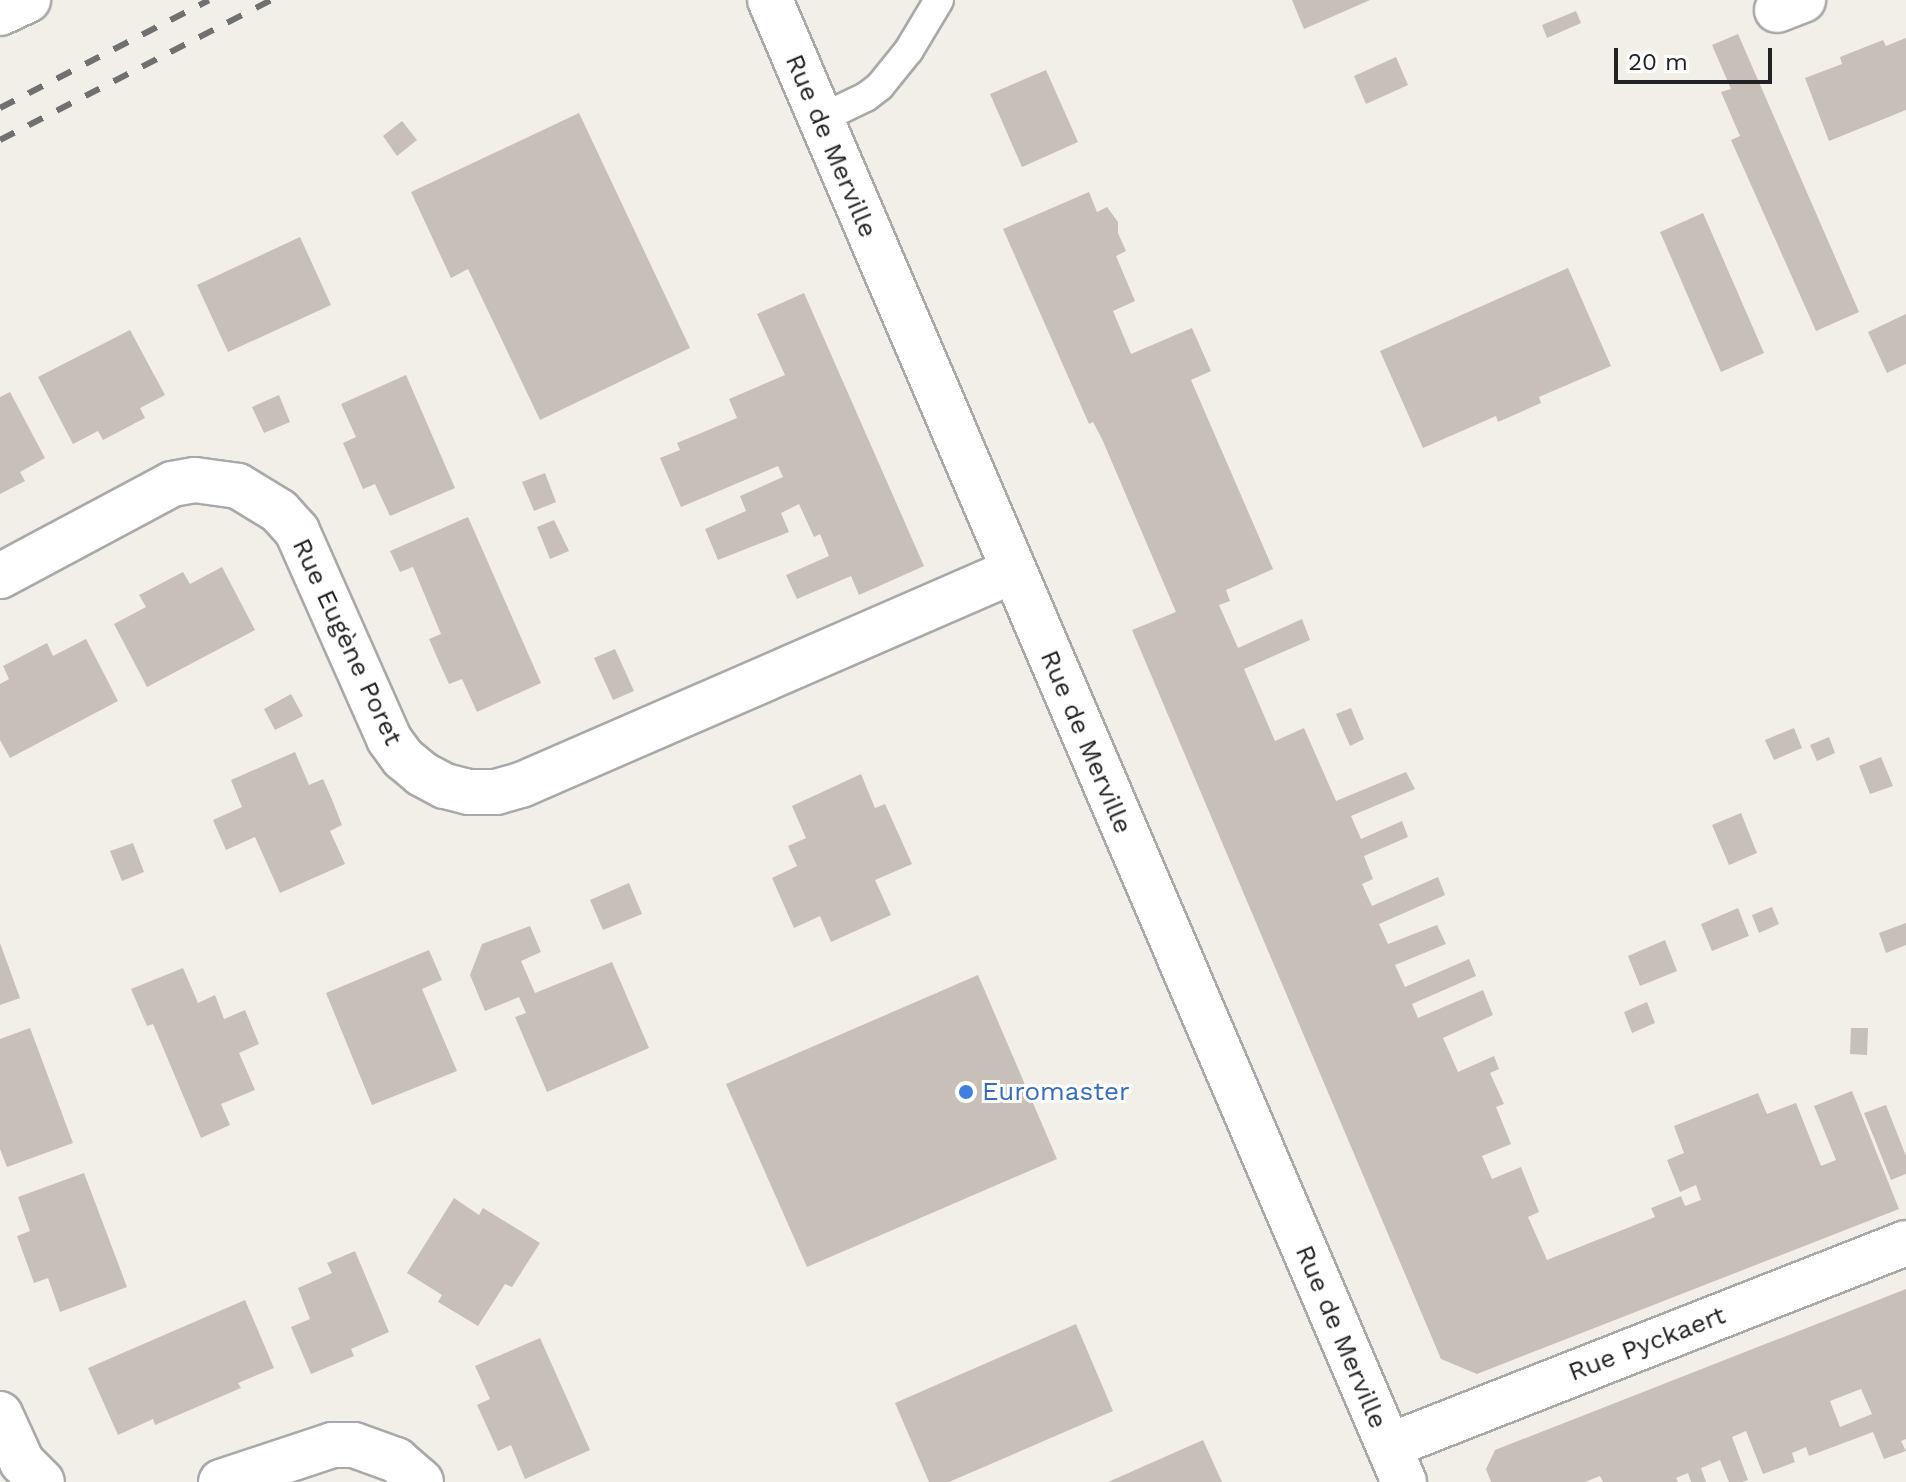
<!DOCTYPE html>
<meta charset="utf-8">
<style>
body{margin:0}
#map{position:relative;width:1906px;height:1482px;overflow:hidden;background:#f2efe9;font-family:"Work Sans",sans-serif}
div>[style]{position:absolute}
.building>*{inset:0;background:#c7bfb8}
.roads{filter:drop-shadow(2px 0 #a9a9a9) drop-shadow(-2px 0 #a9a9a9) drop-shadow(0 2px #a9a9a9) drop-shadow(0 -2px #a9a9a9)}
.service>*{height:28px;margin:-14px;padding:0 14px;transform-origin:14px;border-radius:14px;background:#fff}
.minor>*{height:44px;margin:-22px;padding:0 22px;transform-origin:22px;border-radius:22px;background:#fff}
.tertiary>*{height:44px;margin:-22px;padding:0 22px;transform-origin:22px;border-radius:22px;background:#fff}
.rail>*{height:6px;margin-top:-3px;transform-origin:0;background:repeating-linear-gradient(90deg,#707070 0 16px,transparent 0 32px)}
.dots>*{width:22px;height:22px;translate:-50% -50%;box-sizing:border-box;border:4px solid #fff;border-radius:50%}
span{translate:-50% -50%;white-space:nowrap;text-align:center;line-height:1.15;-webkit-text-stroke:6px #fff;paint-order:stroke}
.street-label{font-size:26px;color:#222}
.shop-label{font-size:26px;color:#366cbe}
.left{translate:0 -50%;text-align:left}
.scale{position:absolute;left:1614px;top:48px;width:158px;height:36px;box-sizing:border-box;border:4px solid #222;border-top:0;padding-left:10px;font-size:24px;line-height:28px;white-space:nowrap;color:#222;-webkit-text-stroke:6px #fff;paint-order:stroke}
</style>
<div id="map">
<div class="building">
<div style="clip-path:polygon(1292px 0,1370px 0,1304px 29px)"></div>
<div style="clip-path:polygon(1576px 11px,1581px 23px,1547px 38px,1542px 25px)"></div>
<div style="clip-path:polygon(1738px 34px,1859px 312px,1816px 331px,1731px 140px,1740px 136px,1721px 92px,1731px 89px,1712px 45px)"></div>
<div style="clip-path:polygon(1906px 38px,1906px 110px,1829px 141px,1805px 78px,1842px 64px,1840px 57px,1883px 40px,1886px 46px)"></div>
<div style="clip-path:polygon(1396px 57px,1408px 85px,1366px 104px,1354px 76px)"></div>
<div style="clip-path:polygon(1046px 70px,1078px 142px,1022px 167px,990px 94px)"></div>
<div style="clip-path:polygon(579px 113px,690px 348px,540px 420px,468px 269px,451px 278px,411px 192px)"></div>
<div style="clip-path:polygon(402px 121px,417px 140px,397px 156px,383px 136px)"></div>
<div style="clip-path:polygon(1089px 192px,1097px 212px,1107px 207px,1118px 222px,1118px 233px,1126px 251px,1116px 256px,1135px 301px,1113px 311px,1131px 354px,1192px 328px,1211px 371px,1191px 380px,1273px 569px,1226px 590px,1230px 601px,1219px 605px,1238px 648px,1302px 619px,1310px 640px,1244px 669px,1275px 741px,1304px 728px,1336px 801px,1406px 772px,1415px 789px,1351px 816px,1361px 839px,1402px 821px,1408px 837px,1364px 856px,1373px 879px,1362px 884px,1372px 906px,1438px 877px,1445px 895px,1379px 924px,1388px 944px,1437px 925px,1446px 944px,1395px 965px,1405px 987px,1469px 959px,1476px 976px,1412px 1004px,1418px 1018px,1483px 990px,1493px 1015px,1443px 1038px,1458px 1072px,1494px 1056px,1499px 1069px,1490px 1073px,1504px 1104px,1496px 1107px,1511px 1144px,1482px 1156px,1492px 1179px,1521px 1167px,1539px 1212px,1528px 1217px,1547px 1260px,1655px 1217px,1651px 1208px,1681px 1196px,1685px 1206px,1701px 1200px,1696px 1185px,1680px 1192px,1667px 1160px,1684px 1153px,1674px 1126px,1758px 1093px,1767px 1114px,1796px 1103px,1821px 1166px,1836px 1160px,1814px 1106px,1852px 1091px,1899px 1209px,1477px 1374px,1441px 1359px,1132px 630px,1176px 612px,1102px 439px,1093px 422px,1089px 424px,1003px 229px)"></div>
<div style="clip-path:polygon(1703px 213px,1764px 353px,1721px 372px,1660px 232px)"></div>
<div style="clip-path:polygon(300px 237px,331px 305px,228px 352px,197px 285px)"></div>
<div style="clip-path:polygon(1568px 268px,1611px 366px,1539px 397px,1541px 403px,1498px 422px,1496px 416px,1423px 448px,1380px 351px)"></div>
<div style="clip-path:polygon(804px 293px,924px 566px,859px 595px,851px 576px,797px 599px,786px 575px,829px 556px,820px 534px,814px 537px,799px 504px,781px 513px,789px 532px,718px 560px,705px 529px,746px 511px,740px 496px,783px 477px,778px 466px,681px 507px,660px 458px,680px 450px,677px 443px,737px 418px,729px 399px,785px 375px,757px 314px)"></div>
<div style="clip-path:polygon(1906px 314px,1906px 364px,1887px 373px,1868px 332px)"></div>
<div style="clip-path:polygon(130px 330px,165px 395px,140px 408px,145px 418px,103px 440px,98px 431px,73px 444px,38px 377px)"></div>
<div style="clip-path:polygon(406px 375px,455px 488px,390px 516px,375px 484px,363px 489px,343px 443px,356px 437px,341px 404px)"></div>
<div style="clip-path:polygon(10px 392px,45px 458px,20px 472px,25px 481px,0 494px,0 397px)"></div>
<div style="clip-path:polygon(279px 395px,290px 422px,264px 433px,252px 407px)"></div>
<div style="clip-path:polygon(545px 473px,556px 502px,534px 511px,522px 482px)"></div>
<div style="clip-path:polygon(468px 517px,541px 683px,477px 712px,462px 679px,449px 684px,439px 662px,429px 639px,441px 634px,413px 567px,400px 572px,390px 551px)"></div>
<div style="clip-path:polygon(554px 520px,569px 551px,550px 559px,537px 527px)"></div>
<div style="clip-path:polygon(222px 567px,255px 630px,147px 687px,114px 624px,146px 607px,139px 595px,183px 572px,190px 584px)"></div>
<div style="clip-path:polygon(86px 639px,118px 701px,10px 758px,0 740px,0 684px,9px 679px,3px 666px,47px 643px,53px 656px)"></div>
<div style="clip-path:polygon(615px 649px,634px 691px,613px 700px,594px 658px)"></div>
<div style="clip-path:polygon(291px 694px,303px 716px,275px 730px,264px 709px)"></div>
<div style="clip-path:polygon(1351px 708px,1364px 739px,1350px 746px,1336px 714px)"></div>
<div style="clip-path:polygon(1794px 728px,1802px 748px,1774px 760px,1765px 740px)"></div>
<div style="clip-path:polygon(1829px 737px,1835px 753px,1817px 761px,1810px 745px)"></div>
<div style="clip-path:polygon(295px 752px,309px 785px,323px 779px,333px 802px,342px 825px,330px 831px,345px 864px,280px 893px,255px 837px,226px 850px,213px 820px,242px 807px,231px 780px)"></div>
<div style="clip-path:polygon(1881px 757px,1893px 786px,1870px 794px,1859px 766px)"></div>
<div style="clip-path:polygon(861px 774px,875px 808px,885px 804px,912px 864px,875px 880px,891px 915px,831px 942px,820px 916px,794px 928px,772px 878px,797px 866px,788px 846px,806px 838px,792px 806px)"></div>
<div style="clip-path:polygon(1741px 813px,1757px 853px,1729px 865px,1712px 825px)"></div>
<div style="clip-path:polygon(133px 843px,144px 872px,122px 881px,110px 851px)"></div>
<div style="clip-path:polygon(629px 883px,642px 914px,603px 930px,590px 900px)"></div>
<div style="clip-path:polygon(1772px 907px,1779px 924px,1759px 933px,1752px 915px)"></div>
<div style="clip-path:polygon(1738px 908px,1749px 936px,1712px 951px,1701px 924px)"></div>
<div style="clip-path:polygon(1906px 923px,1906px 945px,1886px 953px,1879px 933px)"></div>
<div style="clip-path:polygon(530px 926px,541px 952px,521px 961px,535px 993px,612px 962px,649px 1048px,547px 1092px,515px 1017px,526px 1013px,519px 997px,485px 1011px,470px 975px,482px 944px)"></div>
<div style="clip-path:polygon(1665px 940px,1677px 971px,1640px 986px,1628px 956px)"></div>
<div style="clip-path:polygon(0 943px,20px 998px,0 1005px)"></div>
<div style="clip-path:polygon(429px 950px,442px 980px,422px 989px,457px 1071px,372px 1105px,326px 993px)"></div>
<div style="clip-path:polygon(183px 968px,198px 1003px,215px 995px,224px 1019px,245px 1010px,259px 1044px,239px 1053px,255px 1090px,221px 1104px,230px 1125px,201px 1138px,153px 1024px,147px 1026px,131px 989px)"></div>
<div style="clip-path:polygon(978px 975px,1057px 1159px,807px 1267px,726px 1084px)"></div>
<div style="clip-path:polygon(1647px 1002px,1655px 1023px,1632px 1033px,1624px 1012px)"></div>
<div style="clip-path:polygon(30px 1028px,73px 1143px,7px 1167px,0 1149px,0 1039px)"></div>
<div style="clip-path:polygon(1851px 1028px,1868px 1028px,1867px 1055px,1850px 1054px)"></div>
<div style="clip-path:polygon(1886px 1105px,1906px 1156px,1906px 1174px,1891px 1180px,1864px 1113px)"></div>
<div style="clip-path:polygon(84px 1173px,127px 1287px,60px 1312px,48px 1278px,34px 1283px,17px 1236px,30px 1231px,18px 1197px)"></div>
<div style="clip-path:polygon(454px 1198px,479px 1215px,483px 1208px,540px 1243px,512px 1287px,505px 1284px,478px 1326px,438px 1302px,442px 1295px,407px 1273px)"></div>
<div style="clip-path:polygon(355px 1251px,389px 1332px,351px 1349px,354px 1356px,311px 1374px,291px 1327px,310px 1319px,298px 1288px,332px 1273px,327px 1263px)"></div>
<div style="clip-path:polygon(evenodd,1906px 1289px,1906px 1439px,1901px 1441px,1906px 1451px,1884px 1459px,1873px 1432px,1809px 1456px,1806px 1447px,1792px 1453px,1795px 1462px,1763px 1474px,1746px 1431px,1732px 1437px,1748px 1480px,1742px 1482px,1729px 1482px,1720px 1460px,1701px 1468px,1706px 1482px,1691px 1482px,1688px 1473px,1676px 1478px,1678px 1482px,1603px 1482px,1600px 1476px,1585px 1482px,1491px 1482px,1486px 1469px,1495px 1450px,1906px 1289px,1861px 1389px,1872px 1414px,1840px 1427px,1830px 1401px,1861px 1389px)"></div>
<div style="clip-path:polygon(245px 1300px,274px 1368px,238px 1383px,241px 1388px,155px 1425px,153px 1419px,118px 1435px,88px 1368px)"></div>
<div style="clip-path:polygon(1076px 1324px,1113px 1411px,949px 1482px,929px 1482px,895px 1403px)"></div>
<div style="clip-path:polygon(540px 1338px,590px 1450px,525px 1479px,511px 1445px,498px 1451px,477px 1405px,490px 1399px,475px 1366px)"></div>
<div style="clip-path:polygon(1203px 1440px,1222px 1482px,1108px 1482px)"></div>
</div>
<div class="roads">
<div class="service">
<div style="left:820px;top:119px;width:51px;rotate:-25.6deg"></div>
<div style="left:866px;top:97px;width:18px;rotate:-38deg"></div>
<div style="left:880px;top:86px;width:46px;rotate:-51.1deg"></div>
<div style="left:909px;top:50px;width:58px;rotate:-59deg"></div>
</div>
<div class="minor">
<div style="left:1777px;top:10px;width:28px;rotate:-21deg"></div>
<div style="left:0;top:13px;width:31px;rotate:-25deg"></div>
<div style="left:0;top:576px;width:195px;rotate:-28.1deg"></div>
<div style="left:172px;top:484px;width:23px;rotate:-10deg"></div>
<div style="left:195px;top:480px;width:43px;rotate:7.9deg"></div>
<div style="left:238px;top:486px;width:48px;rotate:31.4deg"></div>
<div style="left:279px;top:511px;width:27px;rotate:48deg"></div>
<div style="left:297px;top:531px;width:227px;rotate:66.1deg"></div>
<div style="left:389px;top:739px;width:24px;rotate:54deg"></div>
<div style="left:403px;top:758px;width:25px;rotate:40deg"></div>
<div style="left:422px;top:774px;width:26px;rotate:28deg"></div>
<div style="left:445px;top:786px;width:25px;rotate:14deg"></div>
<div style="left:469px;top:792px;width:27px"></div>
<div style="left:496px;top:792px;width:26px;rotate:-16deg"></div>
<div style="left:521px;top:785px;width:537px;rotate:-23.51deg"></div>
<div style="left:0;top:1414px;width:53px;rotate:65.4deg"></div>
<div style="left:22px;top:1462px;width:28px;rotate:45deg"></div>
<div style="left:1389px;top:1446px;width:555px;rotate:-21.44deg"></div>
<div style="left:221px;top:1482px;width:117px;rotate:-18.4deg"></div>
<div style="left:332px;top:1445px;width:22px"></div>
<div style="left:354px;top:1445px;width:45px;rotate:19.7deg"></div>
<div style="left:396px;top:1460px;width:33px;rotate:41deg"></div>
</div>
<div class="tertiary">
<div style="left:770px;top:0;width:1612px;rotate:66.84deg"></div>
</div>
</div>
<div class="rail">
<div style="left:0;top:108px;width:235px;rotate:-27.3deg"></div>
<div style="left:0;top:140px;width:305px;rotate:-27.3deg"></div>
</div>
<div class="dots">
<div style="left:966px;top:1092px;background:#3f7fe0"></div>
</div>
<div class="street-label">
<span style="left:831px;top:146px;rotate:67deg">Rue de Merville</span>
<span style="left:347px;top:642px;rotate:65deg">Rue Eugène Poret</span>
<span style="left:1086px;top:742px;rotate:67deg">Rue de Merville</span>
<span style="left:1341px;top:1337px;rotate:67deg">Rue de Merville</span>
<span style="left:1647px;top:1344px;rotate:-21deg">Rue Pyckaert</span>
</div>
<div class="shop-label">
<span class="left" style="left:982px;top:1092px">Euromaster</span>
</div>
<div class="scale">20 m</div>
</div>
